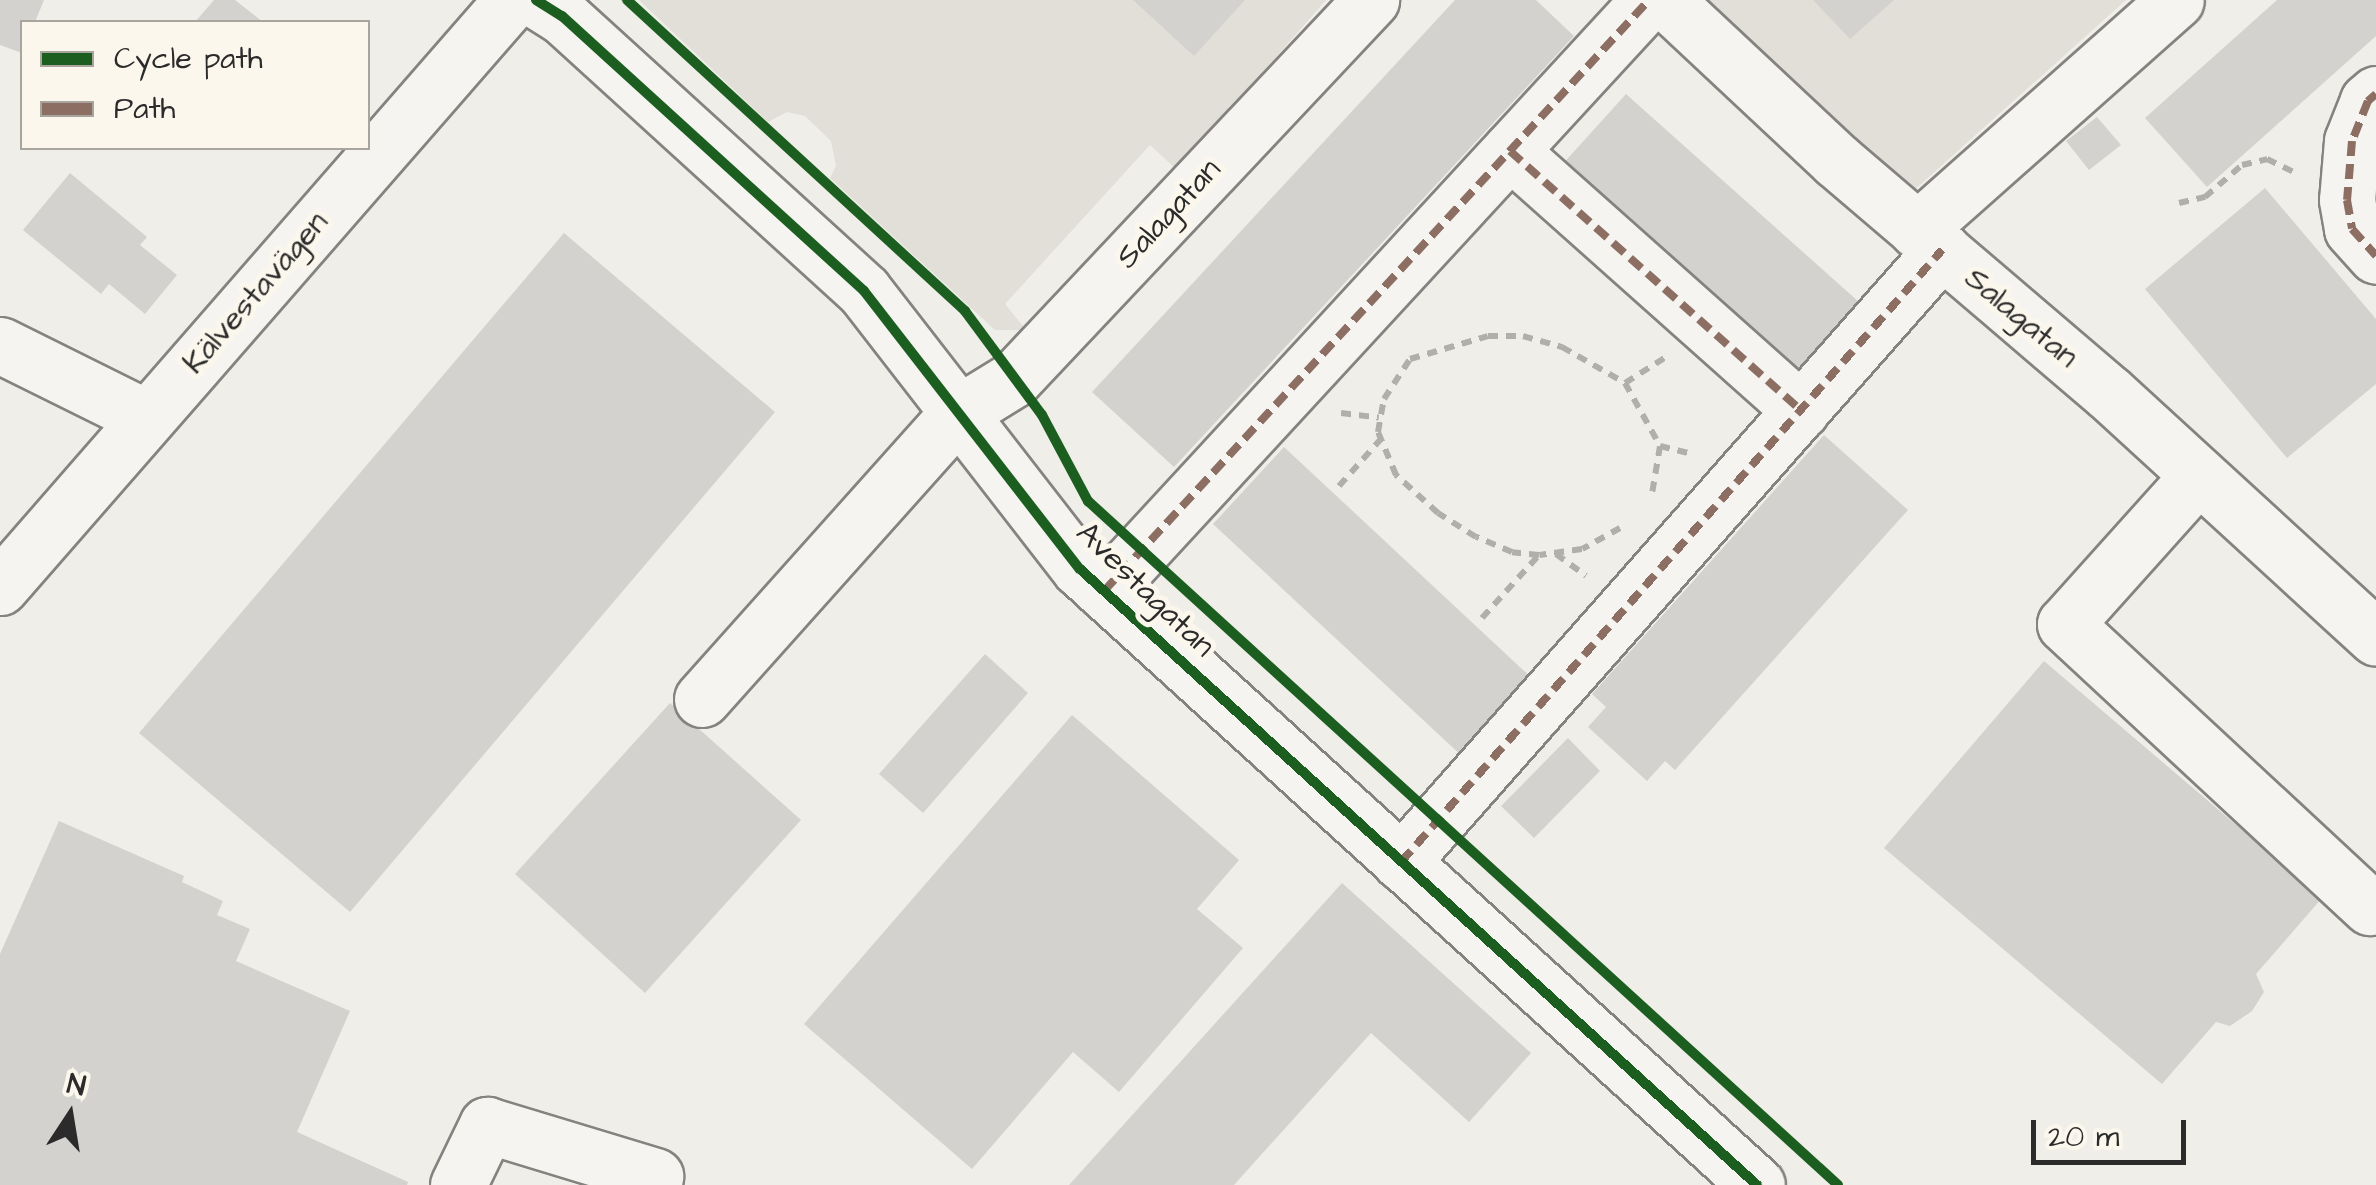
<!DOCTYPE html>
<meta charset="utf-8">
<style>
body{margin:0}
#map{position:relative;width:2376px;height:1185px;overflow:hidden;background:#f0eee8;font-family:"Architects Daughter",sans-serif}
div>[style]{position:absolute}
.built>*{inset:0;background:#e1dfd7}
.building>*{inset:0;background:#d4d2ce}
.path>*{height:6px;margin-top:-3px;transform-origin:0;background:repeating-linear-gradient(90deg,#b0afac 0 10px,transparent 0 18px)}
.roads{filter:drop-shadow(2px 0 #848380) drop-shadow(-2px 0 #848380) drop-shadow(0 2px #848380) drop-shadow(0 -2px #848380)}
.minor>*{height:55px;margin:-27.5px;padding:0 27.5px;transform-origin:27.5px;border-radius:27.5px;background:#f5f4f0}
.quiet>*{height:8px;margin-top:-4px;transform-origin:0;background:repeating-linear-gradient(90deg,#8d6e63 0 15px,transparent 0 23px)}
.cycleway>*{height:10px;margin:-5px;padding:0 5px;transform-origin:5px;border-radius:5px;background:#1b5e20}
span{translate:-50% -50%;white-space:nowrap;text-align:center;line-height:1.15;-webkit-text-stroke:10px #fbf7ec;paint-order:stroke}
.street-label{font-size:32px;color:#2b2b2b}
.legend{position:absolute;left:20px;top:20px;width:350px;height:130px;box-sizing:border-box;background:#fbf7ec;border:2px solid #a8a59f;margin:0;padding:12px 18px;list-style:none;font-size:30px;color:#2b2b2b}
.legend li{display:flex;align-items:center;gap:20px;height:50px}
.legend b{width:50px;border:2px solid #a8a59f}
.north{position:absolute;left:20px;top:1065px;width:100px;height:100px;-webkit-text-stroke:8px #fbf7ec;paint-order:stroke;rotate:12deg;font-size:28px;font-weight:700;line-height:40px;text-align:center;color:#2b2b2b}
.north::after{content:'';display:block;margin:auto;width:35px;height:45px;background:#2b2b2b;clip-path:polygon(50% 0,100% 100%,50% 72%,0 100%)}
.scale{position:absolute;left:2031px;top:1120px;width:155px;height:45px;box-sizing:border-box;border:5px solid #2b2b2b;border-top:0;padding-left:12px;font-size:30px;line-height:35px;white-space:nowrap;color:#2b2b2b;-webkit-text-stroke:8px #fbf7ec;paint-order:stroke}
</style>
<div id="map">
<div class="built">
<div style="clip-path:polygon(639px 0,1326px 0,1177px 170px,1150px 145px,1005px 304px,1026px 330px,995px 330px,830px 178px,836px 166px,831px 141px,805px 116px,787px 112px,768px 122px)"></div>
<div style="clip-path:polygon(1702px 0,2126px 0,1911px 193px)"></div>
</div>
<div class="building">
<div style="clip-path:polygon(0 0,44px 0,35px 22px,22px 22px,22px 53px,0 45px)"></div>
<div style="clip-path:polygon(214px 0,235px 0,263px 22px,195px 22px)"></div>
<div style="clip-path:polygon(1133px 0,1245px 0,1194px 56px)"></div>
<div style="clip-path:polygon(1455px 0,1536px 0,1574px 36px,1174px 467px,1092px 392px)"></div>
<div style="clip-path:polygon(1813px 0,1894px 0,1850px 39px)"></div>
<div style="clip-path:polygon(2277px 0,2376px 0,2376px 36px,2207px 187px,2145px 118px)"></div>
<div style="clip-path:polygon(1626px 94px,1878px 319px,1811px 393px,1560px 167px)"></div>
<div style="clip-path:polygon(2097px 117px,2121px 145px,2089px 170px,2066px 141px)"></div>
<div style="clip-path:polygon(70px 173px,147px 237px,140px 245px,177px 275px,145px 314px,109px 284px,101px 294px,23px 230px)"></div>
<div style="clip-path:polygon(2265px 188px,2376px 319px,2376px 384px,2287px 458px,2145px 289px)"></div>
<div style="clip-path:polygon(564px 233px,775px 412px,350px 912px,139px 733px)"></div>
<div style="clip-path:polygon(1824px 435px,1908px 510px,1675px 770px,1665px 761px,1647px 781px,1588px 727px,1606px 707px,1592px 694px)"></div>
<div style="clip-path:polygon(1284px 447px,1536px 682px,1464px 758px,1213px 524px)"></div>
<div style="clip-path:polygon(985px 654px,1028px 693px,923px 813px,879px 774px)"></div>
<div style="clip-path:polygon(2044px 661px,2322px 898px,2256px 974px,2264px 992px,2252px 1011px,2230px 1026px,2216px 1022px,2162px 1084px,1884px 848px)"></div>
<div style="clip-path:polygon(670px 703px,801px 820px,645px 993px,515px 874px)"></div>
<div style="clip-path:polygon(1072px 715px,1239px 860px,1197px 909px,1243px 948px,1119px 1092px,1073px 1052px,972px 1169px,804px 1024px)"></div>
<div style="clip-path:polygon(1568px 738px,1600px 771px,1534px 838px,1501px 806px)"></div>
<div style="clip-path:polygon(59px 821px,184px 876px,182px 882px,223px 901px,217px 915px,250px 929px,236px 961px,350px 1011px,297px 1132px,408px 1182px,407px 1185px,0 1185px,0 954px)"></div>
<div style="clip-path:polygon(1342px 883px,1531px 1053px,1469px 1122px,1371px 1033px,1234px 1185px,1069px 1185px)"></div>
</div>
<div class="path">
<div style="left:2179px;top:203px;width:27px;rotate:-13deg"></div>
<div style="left:2205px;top:197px;width:49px;rotate:-40.9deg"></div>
<div style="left:2242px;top:165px;width:26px;rotate:-13deg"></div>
<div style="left:2267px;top:159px;width:34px;rotate:26deg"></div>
<div style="left:1625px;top:383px;width:72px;rotate:60.9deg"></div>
<div style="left:1660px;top:446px;width:49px;rotate:99.5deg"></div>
<div style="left:1341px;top:413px;width:38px;rotate:7deg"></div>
<div style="left:1660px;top:446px;width:30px;rotate:14deg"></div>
<div style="left:1339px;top:486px;width:62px;rotate:-48.3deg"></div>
<div style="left:1620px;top:528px;width:43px;rotate:151.1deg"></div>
<div style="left:1582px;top:549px;width:43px;rotate:172.1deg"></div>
<div style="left:1539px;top:555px;width:27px;rotate:-174deg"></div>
<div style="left:1512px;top:552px;width:39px;rotate:-157deg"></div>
<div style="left:1476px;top:537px;width:45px;rotate:-147.7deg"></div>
<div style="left:1438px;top:513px;width:57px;rotate:-137.9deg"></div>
<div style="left:1396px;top:475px;width:47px;rotate:-112.7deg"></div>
<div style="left:1378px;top:432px;width:34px;rotate:-80deg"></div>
<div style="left:1384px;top:399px;width:48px;rotate:-57deg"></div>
<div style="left:1410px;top:359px;width:81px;rotate:-16.4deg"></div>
<div style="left:1488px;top:336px;width:35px"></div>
<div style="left:1523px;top:336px;width:41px;rotate:15.8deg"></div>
<div style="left:1562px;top:347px;width:73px;rotate:29.7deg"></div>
<div style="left:1625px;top:383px;width:49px;rotate:-32.4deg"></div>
<div style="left:1556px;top:554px;width:37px;rotate:36deg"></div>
<div style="left:1482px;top:618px;width:84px;rotate:-47.9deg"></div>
</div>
<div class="roads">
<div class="minor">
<div style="left:536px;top:0;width:31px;rotate:32deg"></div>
<div style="left:562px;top:16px;width:408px;rotate:42.3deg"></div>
<div style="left:864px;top:291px;width:352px;rotate:52.2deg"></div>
<div style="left:1080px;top:569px;width:915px;rotate:42.3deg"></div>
<div style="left:1665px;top:0;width:234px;rotate:43.1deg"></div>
<div style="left:1836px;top:160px;width:359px;rotate:40.5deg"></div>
<div style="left:2109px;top:393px;width:362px;rotate:42.5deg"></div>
<div style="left:2376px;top:94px;width:11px;rotate:139deg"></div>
<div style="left:2368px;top:101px;width:43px;rotate:111.8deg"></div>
<div style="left:2352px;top:141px;width:59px;rotate:94.8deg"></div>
<div style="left:2347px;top:200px;width:29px;rotate:80deg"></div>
<div style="left:2352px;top:229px;width:36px;rotate:48deg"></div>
<div style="left:1510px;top:151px;width:390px;rotate:41.7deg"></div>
<div style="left:1917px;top:230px;width:346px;rotate:-41.6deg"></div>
<div style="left:0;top:345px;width:164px;rotate:26.4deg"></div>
<div style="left:2198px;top:476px;width:199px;rotate:131.9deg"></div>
<div style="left:2065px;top:624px;width:416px;rotate:42.9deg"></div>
<div style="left:0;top:587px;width:779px;rotate:-48.9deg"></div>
<div style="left:1104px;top:591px;width:804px;rotate:-47.32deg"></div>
<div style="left:702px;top:699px;width:382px;rotate:-48.2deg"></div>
<div style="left:957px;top:414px;width:67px;rotate:-31.6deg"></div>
<div style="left:1014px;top:379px;width:521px;rotate:-46.71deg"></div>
<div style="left:1401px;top:862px;width:817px;rotate:-48.52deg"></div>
<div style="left:458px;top:1185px;width:67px;rotate:-64.2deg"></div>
<div style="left:487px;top:1125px;width:176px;rotate:16.9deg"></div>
</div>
</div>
<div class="quiet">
<div style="left:2376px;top:94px;width:11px;rotate:139deg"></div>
<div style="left:2368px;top:101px;width:43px;rotate:111.8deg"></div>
<div style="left:2352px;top:141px;width:59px;rotate:94.8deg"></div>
<div style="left:2347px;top:200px;width:29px;rotate:80deg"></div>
<div style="left:2352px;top:229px;width:36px;rotate:48deg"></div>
<div style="left:1510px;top:151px;width:390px;rotate:41.7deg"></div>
<div style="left:1104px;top:591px;width:804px;rotate:-47.32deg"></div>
<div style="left:1401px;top:862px;width:817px;rotate:-48.52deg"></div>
</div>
<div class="cycleway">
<div style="left:536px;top:0;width:31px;rotate:32deg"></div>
<div style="left:562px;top:16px;width:408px;rotate:42.3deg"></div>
<div style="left:864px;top:291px;width:352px;rotate:52.2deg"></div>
<div style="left:1080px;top:569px;width:915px;rotate:42.3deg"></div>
<div style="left:627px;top:0;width:459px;rotate:42.6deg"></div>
<div style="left:965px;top:311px;width:129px;rotate:53.5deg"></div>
<div style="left:1042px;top:415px;width:98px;rotate:61.9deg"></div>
<div style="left:1088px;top:501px;width:1015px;rotate:42.36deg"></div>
</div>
<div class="street-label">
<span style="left:1169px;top:214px;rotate:-47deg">Salagatan</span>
<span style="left:256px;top:293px;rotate:-49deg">Kälvestavägen</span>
<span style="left:2021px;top:318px;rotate:40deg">Salagatan</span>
<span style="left:1145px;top:590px;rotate:44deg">Avestagatan</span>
</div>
<ul class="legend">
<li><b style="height:12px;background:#1b5e20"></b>Cycle path</li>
<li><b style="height:12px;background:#8d6e63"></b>Path</li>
</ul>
<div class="north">N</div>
<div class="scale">20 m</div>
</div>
